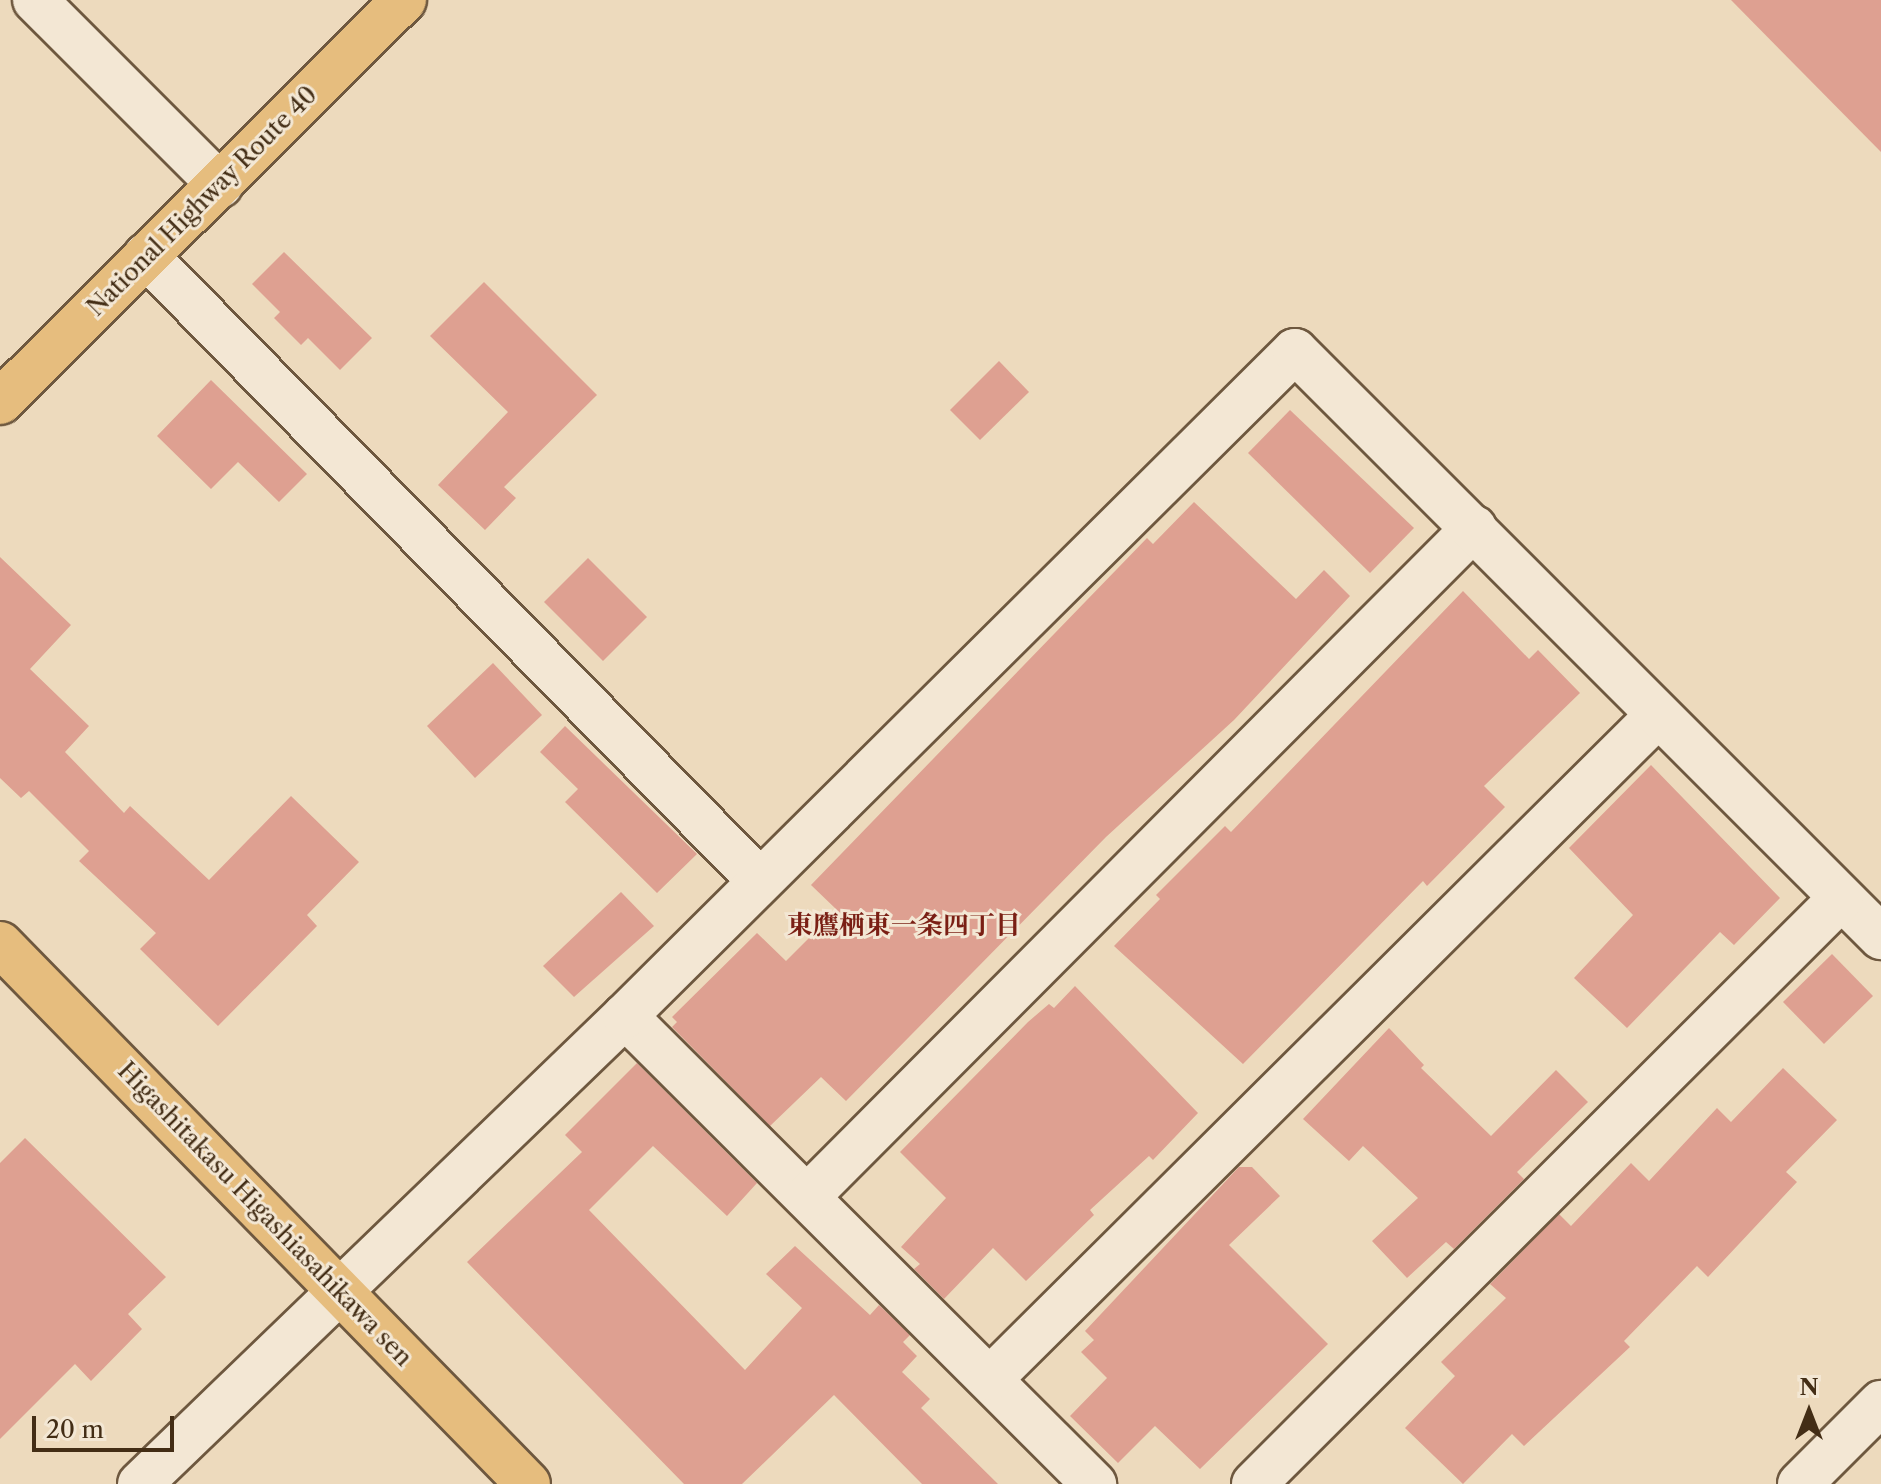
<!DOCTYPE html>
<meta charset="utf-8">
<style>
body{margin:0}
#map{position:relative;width:1881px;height:1484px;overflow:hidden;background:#eddabd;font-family:"Libre Caslon Text","Noto Serif JP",serif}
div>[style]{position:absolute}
.building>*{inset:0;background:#dea091}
.roads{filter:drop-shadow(2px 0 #6e583f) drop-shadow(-2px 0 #6e583f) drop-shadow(0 2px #6e583f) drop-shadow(0 -2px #6e583f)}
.minor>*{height:44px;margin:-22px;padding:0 22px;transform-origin:22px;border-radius:22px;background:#f3e7d4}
.primary>*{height:44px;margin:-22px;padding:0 22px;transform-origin:22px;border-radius:22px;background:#e6bd7e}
.trunk>*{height:44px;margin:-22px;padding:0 22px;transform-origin:22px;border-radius:22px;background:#e6bd7e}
span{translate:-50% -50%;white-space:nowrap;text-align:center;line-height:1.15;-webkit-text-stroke:6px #f3e7d4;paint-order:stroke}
.street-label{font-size:24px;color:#432d15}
.neighbourhood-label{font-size:26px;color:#7a1f14;font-weight:700}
.north{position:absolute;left:1769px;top:1372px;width:80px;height:80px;-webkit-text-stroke:6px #f3e7d4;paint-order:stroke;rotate:0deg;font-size:22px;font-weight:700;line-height:32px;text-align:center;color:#432d15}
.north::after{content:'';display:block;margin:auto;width:28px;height:36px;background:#432d15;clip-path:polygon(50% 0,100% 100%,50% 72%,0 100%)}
.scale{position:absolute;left:32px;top:1416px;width:142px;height:36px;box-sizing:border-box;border:4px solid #432d15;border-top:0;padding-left:10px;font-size:24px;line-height:28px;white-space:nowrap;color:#432d15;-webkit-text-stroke:6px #f3e7d4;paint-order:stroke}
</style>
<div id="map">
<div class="building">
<div style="clip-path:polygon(1731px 0,1881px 0,1881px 152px)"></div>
<div style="clip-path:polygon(284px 252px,372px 338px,340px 370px,308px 338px,301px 345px,274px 318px,280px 312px,252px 284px)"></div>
<div style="clip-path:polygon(484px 282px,597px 395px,504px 487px,516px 498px,485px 530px,438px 485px,508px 412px,430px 336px)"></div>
<div style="clip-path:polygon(999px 361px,1029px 392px,980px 440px,950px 410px)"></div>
<div style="clip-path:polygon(211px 380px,307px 474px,279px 502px,238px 462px,211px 489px,157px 436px)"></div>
<div style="clip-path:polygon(1290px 410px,1414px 528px,1370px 573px,1248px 453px)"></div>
<div style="clip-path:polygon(1194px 502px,1296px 599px,1324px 570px,1350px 596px,1234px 720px,1106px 837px,846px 1101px,821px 1077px,770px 1126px,672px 1027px,677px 1022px,672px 1017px,757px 933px,786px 961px,837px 910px,811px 885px,1147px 538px,1153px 544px)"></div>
<div style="clip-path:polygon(0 557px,71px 625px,30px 669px,89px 726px,65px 752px,124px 813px,130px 806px,209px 880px,291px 796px,359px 862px,307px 915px,317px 926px,218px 1026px,140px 949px,156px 933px,79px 861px,89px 851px,29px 791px,21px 798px,0 778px)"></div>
<div style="clip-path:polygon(588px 558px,647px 617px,603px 661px,544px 602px)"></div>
<div style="clip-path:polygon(1463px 591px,1529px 659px,1538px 650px,1580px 693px,1484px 786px,1505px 807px,1427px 886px,1423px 881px,1243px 1064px,1114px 946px,1160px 899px,1156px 895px,1225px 826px,1231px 832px)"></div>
<div style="clip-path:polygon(493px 663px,542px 715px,475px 778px,427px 726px)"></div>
<div style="clip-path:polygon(565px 726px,697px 854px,657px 893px,565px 802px,578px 789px,540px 752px)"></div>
<div style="clip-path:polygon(1651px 765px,1780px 898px,1734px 945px,1720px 932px,1627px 1028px,1574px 978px,1633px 915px,1569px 848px)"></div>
<div style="clip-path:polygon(621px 892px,654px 926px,574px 997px,543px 966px)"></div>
<div style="clip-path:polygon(1832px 954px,1873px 996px,1824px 1044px,1783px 1002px)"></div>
<div style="clip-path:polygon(1075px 986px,1198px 1113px,1153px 1160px,1149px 1156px,1090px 1210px,1094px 1215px,1026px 1281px,993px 1248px,944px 1299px,914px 1269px,920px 1264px,901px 1247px,946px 1198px,900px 1152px,1028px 1022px,1049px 1004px,1054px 1008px)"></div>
<div style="clip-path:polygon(1389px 1028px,1424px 1065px,1421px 1068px,1491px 1136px,1556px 1070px,1588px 1102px,1517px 1172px,1524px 1179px,1454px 1249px,1446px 1242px,1407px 1278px,1372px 1241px,1418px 1198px,1363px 1146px,1349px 1161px,1303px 1119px)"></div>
<div style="clip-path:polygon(637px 1063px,757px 1183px,727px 1216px,653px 1146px,589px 1210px,745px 1370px,802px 1308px,766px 1274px,795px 1246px,870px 1315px,879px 1305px,910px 1335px,903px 1342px,917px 1356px,902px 1372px,930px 1399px,921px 1408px,998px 1484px,922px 1484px,834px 1395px,742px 1484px,684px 1484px,467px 1262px,582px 1152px,565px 1135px)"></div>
<div style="clip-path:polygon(1783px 1068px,1837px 1120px,1786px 1172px,1797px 1182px,1708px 1277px,1697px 1266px,1624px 1341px,1630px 1347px,1524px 1446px,1512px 1434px,1463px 1484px,1405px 1428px,1455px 1376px,1441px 1362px,1506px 1298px,1490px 1284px,1559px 1214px,1571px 1226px,1631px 1163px,1649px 1181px,1717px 1108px,1731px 1122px)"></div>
<div style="clip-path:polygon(25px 1138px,166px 1277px,128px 1314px,142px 1329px,91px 1381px,75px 1364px,0 1439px,0 1163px)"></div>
<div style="clip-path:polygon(1239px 1167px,1252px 1167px,1280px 1196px,1229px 1245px,1328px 1344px,1200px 1469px,1155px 1426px,1118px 1463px,1070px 1416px,1107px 1378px,1081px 1352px,1094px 1340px,1085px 1331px)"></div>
</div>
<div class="roads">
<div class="minor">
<div style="left:35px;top:0;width:262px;rotate:45deg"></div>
<div style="left:146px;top:256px;width:876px;rotate:45.51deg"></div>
<div style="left:625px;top:1016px;width:663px;rotate:44.94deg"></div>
<div style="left:807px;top:1197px;width:945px;rotate:-45.09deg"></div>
<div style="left:991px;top:1378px;width:940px;rotate:-44.83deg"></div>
<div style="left:140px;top:1484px;width:674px;rotate:-43.98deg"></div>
<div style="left:625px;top:1016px;width:944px;rotate:-44.79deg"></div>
<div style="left:1295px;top:351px;width:829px;rotate:45deg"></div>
<div style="left:1254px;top:1484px;width:829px;rotate:-44.95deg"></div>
<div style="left:1800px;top:1484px;width:115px;rotate:-45deg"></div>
</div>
<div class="primary">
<div style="left:0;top:944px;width:755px;rotate:45.64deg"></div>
</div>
<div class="trunk">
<div style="left:0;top:402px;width:570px;rotate:-44.86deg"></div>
</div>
</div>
<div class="street-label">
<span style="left:202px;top:201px;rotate:-45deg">National Highway Route 40</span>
<span style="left:265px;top:1214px;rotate:46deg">Higashitakasu Higashiasahikawa sen</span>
</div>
<div class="neighbourhood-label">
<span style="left:904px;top:926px">東鷹栖東一条四丁目</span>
</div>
<div class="north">N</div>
<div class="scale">20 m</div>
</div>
